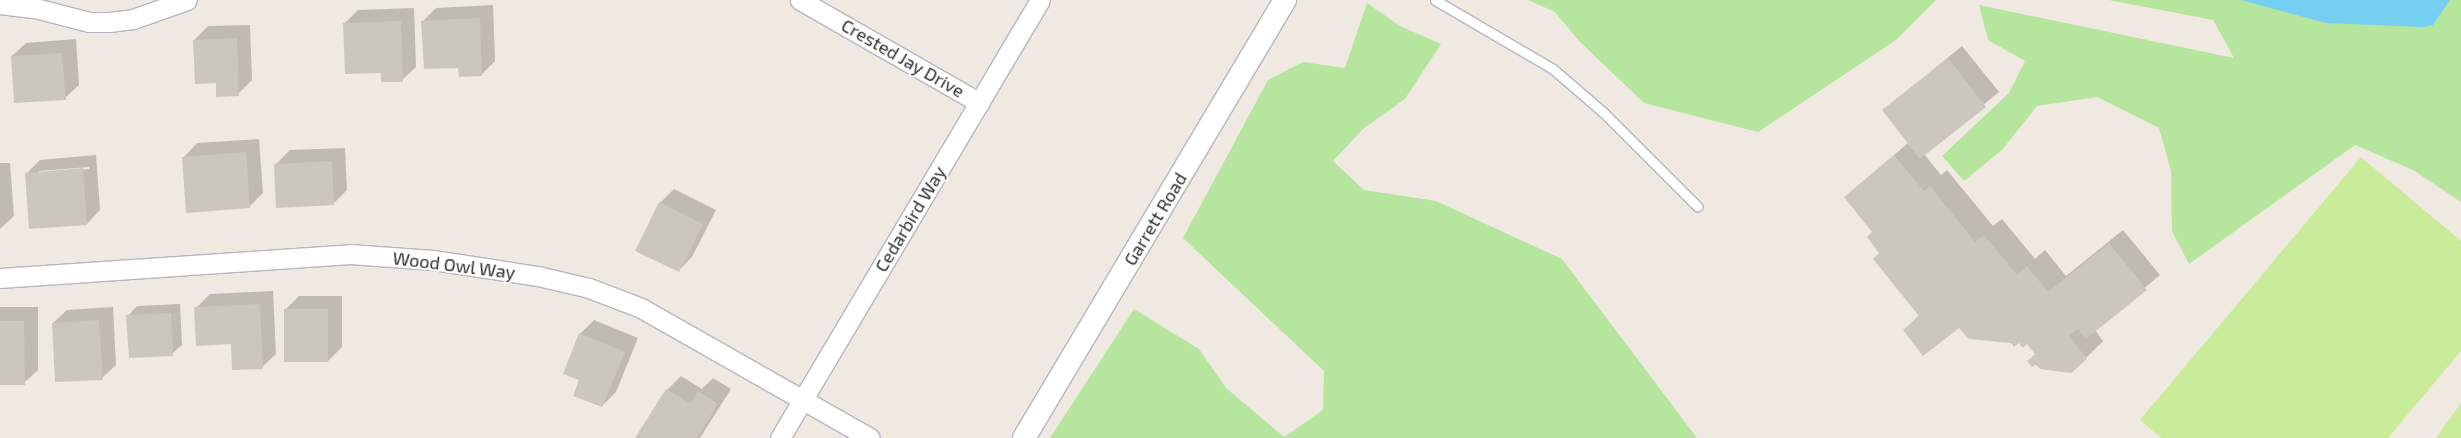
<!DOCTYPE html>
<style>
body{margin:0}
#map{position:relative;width:2461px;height:438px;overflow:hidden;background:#efe9e1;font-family:"Exo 2",sans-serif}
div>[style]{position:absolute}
.green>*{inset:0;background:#b6e59e}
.pitch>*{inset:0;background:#c9ec9a}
.water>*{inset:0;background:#75cff0}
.shadow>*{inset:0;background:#0003}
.building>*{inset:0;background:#cbc7bf}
.roads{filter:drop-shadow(1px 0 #b4b7c1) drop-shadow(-1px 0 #b4b7c1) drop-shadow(0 1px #b4b7c1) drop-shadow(0 -1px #b4b7c1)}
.service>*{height:9px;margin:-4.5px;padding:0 4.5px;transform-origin:4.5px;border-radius:4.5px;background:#fff}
.minor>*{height:19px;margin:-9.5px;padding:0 9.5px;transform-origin:9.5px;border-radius:9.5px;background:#fff}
.tertiary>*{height:22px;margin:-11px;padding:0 11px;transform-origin:11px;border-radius:11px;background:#fff}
span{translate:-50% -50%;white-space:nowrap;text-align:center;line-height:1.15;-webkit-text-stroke:4px #fff;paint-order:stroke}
.street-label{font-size:18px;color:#2e2e2e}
</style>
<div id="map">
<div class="green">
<div style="clip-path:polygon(1528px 0,1936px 0,1896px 40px,1758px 132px,1644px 103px,1579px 41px,1555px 12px)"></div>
<div style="clip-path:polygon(2109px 0,2243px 0,2433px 25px,2450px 0,2461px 0,2461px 202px,2413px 170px,2355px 145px,2189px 264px,2172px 231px,2171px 171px,2159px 128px,2097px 97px,2037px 106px,2002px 150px,1964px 181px,1942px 156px,2009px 93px,2025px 61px,1988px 40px,1979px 5px,2234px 58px,2213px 20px)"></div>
<div style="clip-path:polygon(1367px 3px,1400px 26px,1441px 44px,1405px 99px,1364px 128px,1333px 161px,1364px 190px,1436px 201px,1562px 259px,1697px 438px,1050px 438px,1134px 309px,1199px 349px,1226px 388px,1284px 437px,1323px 410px,1324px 371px,1183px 238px,1268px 80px,1303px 62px,1345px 68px)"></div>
</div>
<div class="pitch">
<div style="clip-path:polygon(2361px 157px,2461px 241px,2461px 351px,2388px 438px,2161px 438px,2140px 420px)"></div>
<div style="clip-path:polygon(2461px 403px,2461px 438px,2436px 438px)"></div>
</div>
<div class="water">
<div style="clip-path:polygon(2241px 0,2450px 0,2433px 25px,2423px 27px,2326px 23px)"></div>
</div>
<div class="shadow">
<div style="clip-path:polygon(493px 5px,495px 61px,481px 75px,460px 66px,423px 21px,436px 8px)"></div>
<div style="clip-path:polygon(414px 8px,416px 67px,402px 80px,382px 72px,344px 24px,358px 10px)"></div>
<div style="clip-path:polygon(250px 25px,252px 80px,238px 94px,217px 82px,194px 40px,208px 26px)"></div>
<div style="clip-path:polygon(76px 39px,79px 85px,65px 98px,12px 56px,26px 43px)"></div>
<div style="clip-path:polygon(1962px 46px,1999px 92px,1924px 154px,1941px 175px,1947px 170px,1993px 226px,2002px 219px,2035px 259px,2045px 250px,2066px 276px,2123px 230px,2160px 275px,2095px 330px,2103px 341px,2086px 358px,2041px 368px,2029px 361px,2036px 354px,2028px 343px,2012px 342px,1960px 326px,1905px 330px,1920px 314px,1881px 253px,1873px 232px,1846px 197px,1909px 142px,1884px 110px)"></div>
<div style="clip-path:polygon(259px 139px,263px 193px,249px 207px,184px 157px,197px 143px)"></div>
<div style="clip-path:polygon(345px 148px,347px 190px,333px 204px,276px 164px,290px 150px)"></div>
<div style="clip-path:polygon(evenodd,96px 155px,100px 210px,87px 224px,26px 174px,40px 160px,96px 155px,89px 167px,89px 169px,39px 173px,39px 171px,89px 167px)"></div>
<div style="clip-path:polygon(0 163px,10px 163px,14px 216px,0 229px)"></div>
<div style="clip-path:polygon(674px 189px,716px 210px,692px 257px,678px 271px,660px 203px)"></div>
<div style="clip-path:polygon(273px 291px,276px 354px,262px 367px,196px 308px,210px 294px)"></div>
<div style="clip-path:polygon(299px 296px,342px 296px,342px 347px,328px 361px,285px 310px)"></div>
<div style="clip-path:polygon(180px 304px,182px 345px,172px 354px,128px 316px,137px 306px)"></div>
<div style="clip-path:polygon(0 307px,38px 307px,38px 370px,24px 383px,0 384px)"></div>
<div style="clip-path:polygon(113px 307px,116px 365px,102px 378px,53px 323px,67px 310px)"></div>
<div style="clip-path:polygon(594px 320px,638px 338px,616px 392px,602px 406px,580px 380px,580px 334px)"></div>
<div style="clip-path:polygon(681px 376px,702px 389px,713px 378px,731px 389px,700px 438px,637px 438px,667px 390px)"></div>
</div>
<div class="building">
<div style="clip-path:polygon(480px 18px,482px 76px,459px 77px,458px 68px,424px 69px,421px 21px)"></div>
<div style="clip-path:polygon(401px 21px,403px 82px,381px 82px,381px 73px,345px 74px,343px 23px)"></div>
<div style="clip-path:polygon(237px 38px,239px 96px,216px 97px,216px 83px,195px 84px,193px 40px)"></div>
<div style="clip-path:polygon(62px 53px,66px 100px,14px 103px,11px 56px)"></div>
<div style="clip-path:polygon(1948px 58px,1986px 107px,1920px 159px,1882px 110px)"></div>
<div style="clip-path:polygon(246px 152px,250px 208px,186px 213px,182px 157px)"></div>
<div style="clip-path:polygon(1894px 155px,1924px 191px,1930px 186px,1975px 242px,1984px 235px,2017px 275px,2027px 266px,2048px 292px,2109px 243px,2147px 290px,2086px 339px,2078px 329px,2069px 335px,2087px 359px,2071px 373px,2040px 369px,2036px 364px,2032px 367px,2027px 361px,2035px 354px,2027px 344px,2023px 348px,2019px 343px,2014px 347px,2011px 343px,1969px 339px,1959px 328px,1923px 356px,1903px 330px,1919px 316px,1873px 259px,1879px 253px,1867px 237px,1872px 232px,1844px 197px)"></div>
<div style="clip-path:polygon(332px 161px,334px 205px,276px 208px,274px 164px)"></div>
<div style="clip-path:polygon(83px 168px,87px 225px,29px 229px,25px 173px)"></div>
<div style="clip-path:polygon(659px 202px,703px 224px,679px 272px,635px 251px)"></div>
<div style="clip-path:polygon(260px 304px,263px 369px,232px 370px,231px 344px,196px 346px,194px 307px)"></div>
<div style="clip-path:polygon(284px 309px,328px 309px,328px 362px,284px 362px)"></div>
<div style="clip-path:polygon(171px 313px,173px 356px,129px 358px,126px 315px)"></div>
<div style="clip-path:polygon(99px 320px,103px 380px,55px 382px,52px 323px)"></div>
<div style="clip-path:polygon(0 321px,24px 321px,25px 385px,0 385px)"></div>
<div style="clip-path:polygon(579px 333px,625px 352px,602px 407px,573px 396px,579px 380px,563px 374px)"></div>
<div style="clip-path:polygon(666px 389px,690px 404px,698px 391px,718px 404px,697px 438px,635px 438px)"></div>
</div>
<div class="roads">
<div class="service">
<div style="left:1435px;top:0;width:137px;rotate:30.3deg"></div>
<div style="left:1553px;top:69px;width:67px;rotate:40.8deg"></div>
<div style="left:1604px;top:113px;width:132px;rotate:45deg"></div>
</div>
<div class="minor">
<div style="left:800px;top:0;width:207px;rotate:29.8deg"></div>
<div style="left:0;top:4px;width:35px;rotate:7deg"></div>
<div style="left:35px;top:8px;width:56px;rotate:14.5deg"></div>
<div style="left:89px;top:22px;width:20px"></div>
<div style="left:109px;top:22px;width:24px;rotate:-7deg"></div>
<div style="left:133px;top:19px;width:57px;rotate:-19.4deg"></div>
<div style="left:0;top:278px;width:351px;rotate:-3.9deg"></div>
<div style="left:350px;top:254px;width:83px;rotate:4.1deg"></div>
<div style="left:433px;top:260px;width:106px;rotate:8.7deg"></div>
<div style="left:538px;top:276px;width:52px;rotate:13.2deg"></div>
<div style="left:589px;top:288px;width:56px;rotate:21deg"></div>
<div style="left:641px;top:308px;width:263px;rotate:29.6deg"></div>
<div style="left:780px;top:438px;width:509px;rotate:-59.31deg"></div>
</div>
<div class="tertiary">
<div style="left:1024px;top:438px;width:510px;rotate:-59.21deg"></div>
</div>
</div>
<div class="street-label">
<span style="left:903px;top:58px;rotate:30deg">Crested Jay Drive</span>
<span style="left:910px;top:219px;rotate:-59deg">Cedarbird Way</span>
<span style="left:1155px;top:219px;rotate:-59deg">Garrett Road</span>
<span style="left:454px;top:265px;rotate:7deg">Wood Owl Way</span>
</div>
</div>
